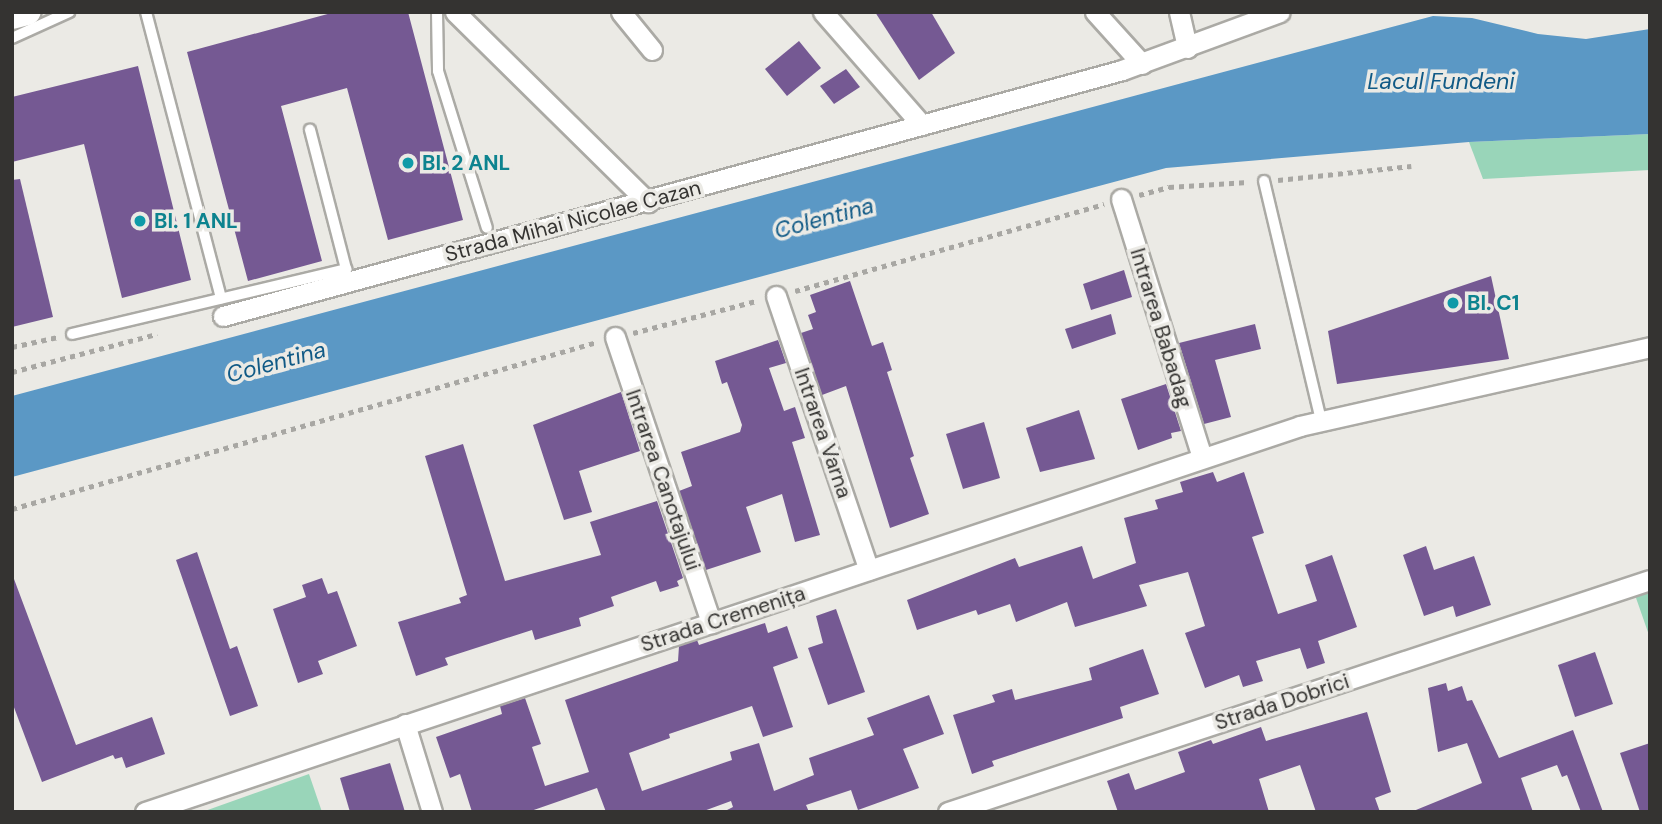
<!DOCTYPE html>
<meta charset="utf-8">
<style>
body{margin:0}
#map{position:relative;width:1662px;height:824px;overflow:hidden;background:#ebeae5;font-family:"DM Sans",sans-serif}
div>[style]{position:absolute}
.green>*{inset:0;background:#99d5b9}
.water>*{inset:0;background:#5b98c5}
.building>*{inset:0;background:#755993}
.path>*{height:4.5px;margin-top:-2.25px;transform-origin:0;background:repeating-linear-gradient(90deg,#a8a7a3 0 5px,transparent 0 10px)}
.roads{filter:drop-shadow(2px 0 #abaaa5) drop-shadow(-2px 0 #abaaa5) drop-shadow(0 2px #abaaa5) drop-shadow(0 -2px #abaaa5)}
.lane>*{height:10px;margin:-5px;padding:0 5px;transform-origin:5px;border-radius:5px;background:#fff}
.street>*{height:19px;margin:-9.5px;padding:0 9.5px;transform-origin:9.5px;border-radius:9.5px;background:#fff}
.secondary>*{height:26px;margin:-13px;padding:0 13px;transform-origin:13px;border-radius:13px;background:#fff}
.dots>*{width:19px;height:19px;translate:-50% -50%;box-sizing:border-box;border:4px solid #ebeae5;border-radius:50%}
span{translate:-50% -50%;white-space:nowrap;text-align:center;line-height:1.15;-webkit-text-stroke:7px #ebeae5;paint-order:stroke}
.culture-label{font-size:21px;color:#0d838f;font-weight:700}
.left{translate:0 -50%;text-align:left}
.street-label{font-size:21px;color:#343331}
.water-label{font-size:23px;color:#115a86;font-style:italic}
.frame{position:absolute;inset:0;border:14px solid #343331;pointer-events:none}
</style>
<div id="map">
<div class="green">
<div style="clip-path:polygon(1650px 134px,1650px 170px,1483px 179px,1469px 142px)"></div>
<div style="clip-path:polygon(1650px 590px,1650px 638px,1635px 595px)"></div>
<div style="clip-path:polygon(309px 774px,322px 812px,202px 812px)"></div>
</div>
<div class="water">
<div style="clip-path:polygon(1433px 16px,1472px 18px,1538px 34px,1586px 39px,1650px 29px,1650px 134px,1469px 142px,1166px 168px,12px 477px,12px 396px)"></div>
</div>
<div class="building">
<div style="clip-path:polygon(335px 12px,408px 12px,463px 220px,388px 240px,347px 88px,281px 106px,322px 261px,248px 281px,187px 52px)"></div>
<div style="clip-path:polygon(875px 12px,931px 12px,955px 53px,919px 80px)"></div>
<div style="clip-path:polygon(799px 41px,821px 68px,787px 96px,765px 69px)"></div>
<div style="clip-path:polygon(138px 66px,191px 280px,122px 298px,84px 144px,12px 162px,12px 97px)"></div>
<div style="clip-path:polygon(846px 69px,860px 87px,834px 104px,820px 86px)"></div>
<div style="clip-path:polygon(20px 179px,53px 317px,12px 327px,12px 180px)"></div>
<div style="clip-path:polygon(1124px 270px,1132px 297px,1091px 310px,1083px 284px)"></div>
<div style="clip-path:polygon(1491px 276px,1509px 359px,1337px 384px,1328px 331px)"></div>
<div style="clip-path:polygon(850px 281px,872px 346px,883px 342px,892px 370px,887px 372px,914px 456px,910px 458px,929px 514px,890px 528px,846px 386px,822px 395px,801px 333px,813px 329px,808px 315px,816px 312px,810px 295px)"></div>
<div style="clip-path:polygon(1111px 314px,1116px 334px,1072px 349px,1065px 329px)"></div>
<div style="clip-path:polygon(1255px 324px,1261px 349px,1215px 360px,1231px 417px,1204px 424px,1179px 343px)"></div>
<div style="clip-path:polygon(778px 340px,786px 363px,769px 368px,784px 411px,795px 407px,805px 438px,792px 442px,820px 535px,795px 542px,782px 494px,746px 507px,761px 552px,706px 570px,679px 491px,692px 486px,681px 452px,740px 432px,742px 425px,727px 382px,722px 384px,715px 361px)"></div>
<div style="clip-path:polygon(1166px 384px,1181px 431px,1171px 433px,1172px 438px,1138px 450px,1121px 399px)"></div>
<div style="clip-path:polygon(621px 392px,640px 451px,579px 471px,592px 512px,564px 520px,533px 425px)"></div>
<div style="clip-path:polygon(1079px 410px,1095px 459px,1040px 472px,1026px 428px)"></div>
<div style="clip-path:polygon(984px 422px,1000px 478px,963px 489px,946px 434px)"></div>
<div style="clip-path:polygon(463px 444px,505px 581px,601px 555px,590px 522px,657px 501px,683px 578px,677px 581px,679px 586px,660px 592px,656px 581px,611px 597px,614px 606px,579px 618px,581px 626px,535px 640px,532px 630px,445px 658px,448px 665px,416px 676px,398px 622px,461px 603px,459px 598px,467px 595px,425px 456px)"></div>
<div style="clip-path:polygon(1213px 472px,1217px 482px,1244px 472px,1264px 533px,1252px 537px,1278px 614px,1317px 601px,1305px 565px,1332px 555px,1357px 627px,1318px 641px,1325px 663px,1307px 669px,1300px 648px,1256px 661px,1263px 681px,1243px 687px,1239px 675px,1205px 688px,1185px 633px,1205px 626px,1188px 572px,1139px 585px,1147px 606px,1075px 627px,1067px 602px,1016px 622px,1010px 604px,978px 615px,976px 610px,917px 630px,907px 600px,1015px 558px,1019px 567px,1082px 546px,1093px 579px,1136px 563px,1124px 518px,1158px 509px,1155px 500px,1183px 492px,1180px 482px)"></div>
<div style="clip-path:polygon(1426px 546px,1434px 570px,1474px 556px,1491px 605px,1456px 617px,1453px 606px,1424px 616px,1403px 555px)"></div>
<div style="clip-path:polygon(197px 552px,230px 649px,237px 646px,258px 706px,230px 716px,176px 560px)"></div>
<div style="clip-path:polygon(322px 578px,328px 594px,337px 591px,357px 646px,318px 661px,323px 674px,298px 683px,273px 609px,306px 597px,302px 585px)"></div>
<div style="clip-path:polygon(14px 579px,76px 745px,152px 717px,165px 754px,126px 768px,122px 757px,115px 759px,113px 755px,42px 782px,12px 702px)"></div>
<div style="clip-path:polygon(836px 609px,865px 692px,828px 705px,808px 648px,823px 643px,816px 616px)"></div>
<div style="clip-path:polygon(765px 623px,768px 633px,787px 626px,798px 658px,773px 667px,793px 727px,763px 737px,752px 706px,669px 734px,670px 738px,629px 753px,642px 791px,732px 760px,730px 752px,759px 743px,774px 791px,814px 775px,809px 758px,874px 735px,867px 718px,929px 695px,944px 734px,903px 749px,919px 788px,858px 810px,851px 790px,806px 805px,809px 812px,723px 812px,733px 807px,731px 801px,701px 812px,606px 812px,597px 788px,528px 812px,472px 812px,460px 774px,450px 778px,436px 737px,502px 714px,500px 706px,525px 698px,541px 744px,532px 747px,545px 786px,589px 772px,565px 700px,678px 661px,679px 646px,697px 640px,699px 645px)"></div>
<div style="clip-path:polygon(1143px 649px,1159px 694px,1120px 707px,1123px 718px,992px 761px,994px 766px,972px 774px,953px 715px,995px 702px,992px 695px,1012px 689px,1015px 700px,1092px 680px,1089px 668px)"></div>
<div style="clip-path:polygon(1595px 652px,1613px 704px,1575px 717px,1558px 665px)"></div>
<div style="clip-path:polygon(1446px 683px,1448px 691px,1462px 686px,1467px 701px,1472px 700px,1499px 758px,1573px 730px,1603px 812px,1581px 812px,1567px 775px,1562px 777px,1557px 765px,1521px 778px,1533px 812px,1411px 812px,1482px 783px,1467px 743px,1438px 752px,1428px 688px)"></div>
<div style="clip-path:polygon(1367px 712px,1391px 792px,1375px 798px,1380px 812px,1316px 812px,1300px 765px,1259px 779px,1269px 812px,1118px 812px,1107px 781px,1129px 773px,1135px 790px,1185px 772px,1178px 752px,1211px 740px,1213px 744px,1261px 727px,1266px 741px)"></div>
<div style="clip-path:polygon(1650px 743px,1650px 812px,1640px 812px,1620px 753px)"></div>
<div style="clip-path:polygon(390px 763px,405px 812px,350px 812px,340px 778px)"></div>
</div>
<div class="path">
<div style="left:1278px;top:180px;width:134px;rotate:-6deg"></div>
<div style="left:1139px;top:195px;width:31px;rotate:-15deg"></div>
<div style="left:1169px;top:187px;width:79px;rotate:-3.6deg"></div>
<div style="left:795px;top:291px;width:321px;rotate:-15.7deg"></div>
<div style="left:633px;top:333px;width:127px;rotate:-14.6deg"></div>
<div style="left:12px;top:347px;width:47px;rotate:-12.3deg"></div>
<div style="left:12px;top:372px;width:150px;rotate:-14.7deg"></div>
<div style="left:12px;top:509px;width:608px;rotate:-15.93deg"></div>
</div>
<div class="roads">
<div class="lane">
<div style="left:146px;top:12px;width:296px;rotate:75.3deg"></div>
<div style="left:437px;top:12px;width:59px;rotate:89deg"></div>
<div style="left:438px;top:71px;width:164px;rotate:72.7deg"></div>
<div style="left:12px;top:38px;width:63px;rotate:-24.5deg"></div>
<div style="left:1264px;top:181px;width:247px;rotate:76.6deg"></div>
<div style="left:72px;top:334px;width:282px;rotate:-13.3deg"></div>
<div style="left:346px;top:269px;width:144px;rotate:-104.5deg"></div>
</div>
<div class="street">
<div style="left:455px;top:12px;width:271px;rotate:44.6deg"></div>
<div style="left:621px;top:12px;width:49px;rotate:50.8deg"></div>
<div style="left:823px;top:12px;width:150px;rotate:48.8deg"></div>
<div style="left:1095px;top:12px;width:70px;rotate:47.9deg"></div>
<div style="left:1179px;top:12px;width:37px;rotate:77deg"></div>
<div style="left:1121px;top:199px;width:271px;rotate:72.6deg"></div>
<div style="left:776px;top:296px;width:289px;rotate:71.3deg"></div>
<div style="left:223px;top:316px;width:932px;rotate:-15.3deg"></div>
<div style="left:1122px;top:70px;width:168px;rotate:-20.2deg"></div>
<div style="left:615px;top:337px;width:302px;rotate:71.4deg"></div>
<div style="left:405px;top:724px;width:92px;rotate:72.9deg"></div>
<div style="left:145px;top:812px;width:1218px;rotate:-18.48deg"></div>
<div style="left:1300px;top:426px;width:359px;rotate:-12.7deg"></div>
<div style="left:948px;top:812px;width:739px;rotate:-18.29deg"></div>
</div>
<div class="secondary">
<div style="left:12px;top:16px;width:16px;rotate:-15deg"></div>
</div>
</div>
<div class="dots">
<div style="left:408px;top:163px;background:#0f9aa8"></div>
<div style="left:140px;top:221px;background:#0f9aa8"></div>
<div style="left:1453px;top:303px;background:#0f9aa8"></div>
</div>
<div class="culture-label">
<span class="left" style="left:422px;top:163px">Bl. 2 ANL</span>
<span class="left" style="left:154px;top:221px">Bl. 1 ANL</span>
<span class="left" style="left:1467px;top:303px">Bl. C1</span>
</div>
<div class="street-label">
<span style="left:573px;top:221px;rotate:-15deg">Strada Mihai Nicolae Cazan</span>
<span style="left:1161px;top:328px;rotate:73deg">Intrarea Babadag</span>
<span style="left:823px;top:433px;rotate:71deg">Intrarea Varna</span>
<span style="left:663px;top:480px;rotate:71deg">Intrarea Canotajului</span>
<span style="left:723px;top:619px;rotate:-18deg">Strada Cremenița</span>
<span style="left:1282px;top:702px;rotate:-18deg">Strada Dobrici</span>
</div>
<div class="water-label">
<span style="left:1441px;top:81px">Lacul Fundeni</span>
<span style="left:824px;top:218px;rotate:-15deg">Colentina</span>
<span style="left:276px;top:362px;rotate:-15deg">Colentina</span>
</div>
<div class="frame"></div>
</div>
